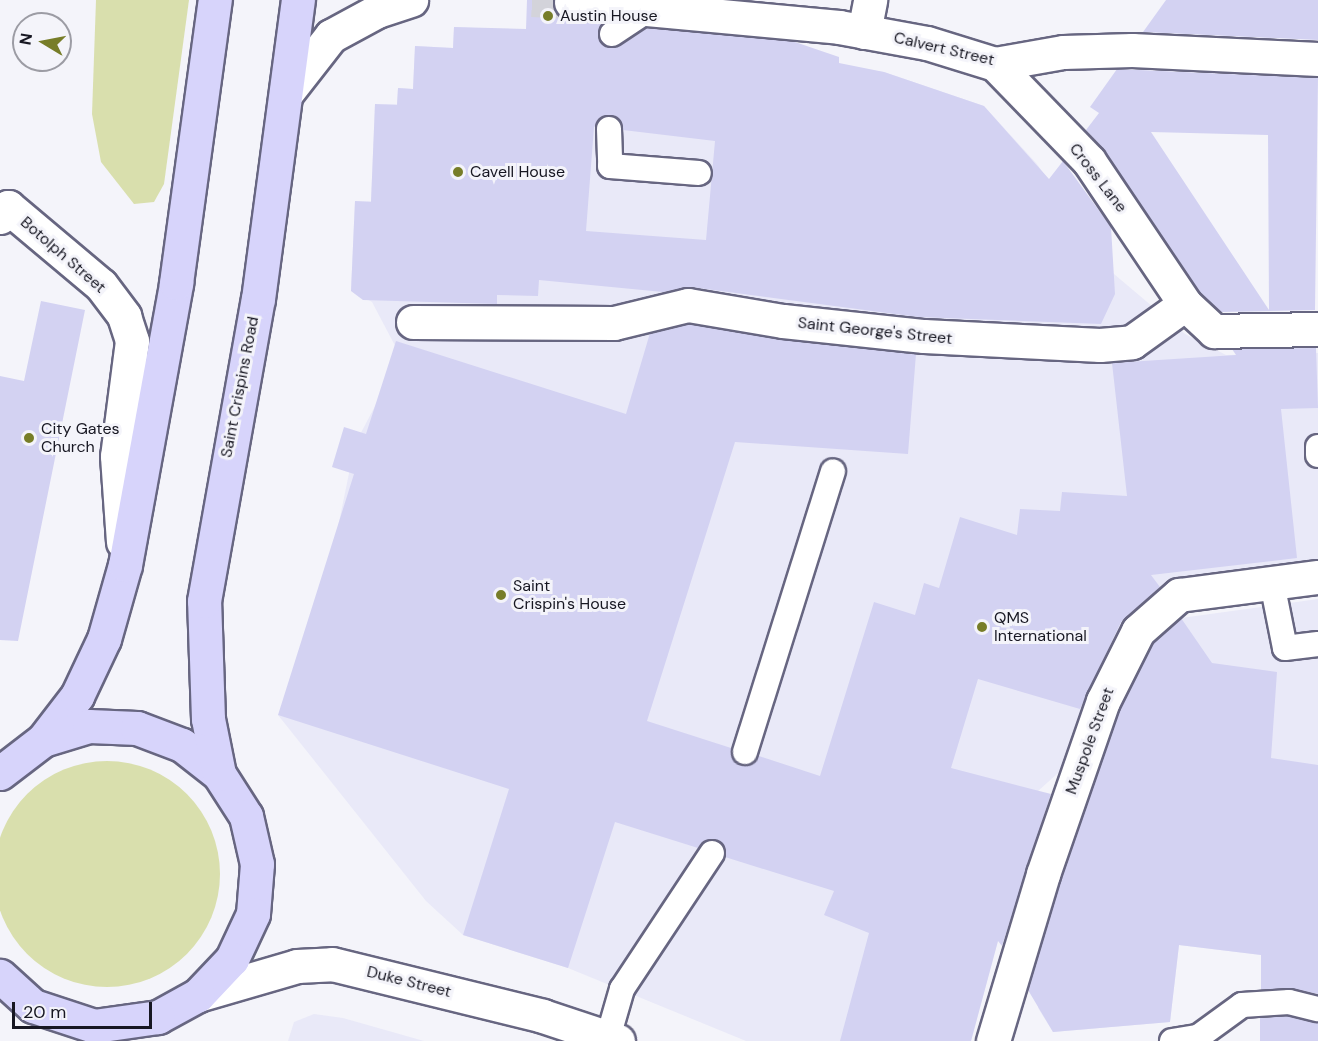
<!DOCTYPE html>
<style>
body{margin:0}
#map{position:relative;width:1318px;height:1041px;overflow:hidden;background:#f4f4fa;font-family:"DM Sans",sans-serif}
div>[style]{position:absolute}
.built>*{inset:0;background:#e9e9f8}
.green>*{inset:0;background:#d9dfad}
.round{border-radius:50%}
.building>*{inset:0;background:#d3d2f2}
.minor-tunnel>*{height:33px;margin-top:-16.5px;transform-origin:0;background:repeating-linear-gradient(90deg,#d3d3da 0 33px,transparent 0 49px)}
.roads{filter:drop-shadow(2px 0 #676681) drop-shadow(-2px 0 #676681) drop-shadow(0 2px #676681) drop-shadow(0 -2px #676681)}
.service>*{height:24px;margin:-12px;padding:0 12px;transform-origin:12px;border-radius:12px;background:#fff}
.minor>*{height:33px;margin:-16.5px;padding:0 16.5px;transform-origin:16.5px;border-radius:16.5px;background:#fff}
.tertiary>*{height:33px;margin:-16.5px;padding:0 16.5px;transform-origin:16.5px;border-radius:16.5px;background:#fff}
.primary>*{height:33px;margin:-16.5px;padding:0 16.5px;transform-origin:16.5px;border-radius:16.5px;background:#d7d4fb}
.dots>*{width:16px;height:16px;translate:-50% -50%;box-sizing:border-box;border:3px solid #f4f4fa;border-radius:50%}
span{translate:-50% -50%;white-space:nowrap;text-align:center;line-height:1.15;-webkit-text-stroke:6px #f4f4fa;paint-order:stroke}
.poi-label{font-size:16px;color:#171722}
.left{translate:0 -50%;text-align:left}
.street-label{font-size:16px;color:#171722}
.north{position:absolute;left:12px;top:12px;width:60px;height:60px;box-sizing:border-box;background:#f4f4fa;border:2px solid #9c9ca4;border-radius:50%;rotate:280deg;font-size:16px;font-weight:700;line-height:24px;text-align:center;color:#171722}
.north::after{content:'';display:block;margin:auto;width:21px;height:27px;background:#777d28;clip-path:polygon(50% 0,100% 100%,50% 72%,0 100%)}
.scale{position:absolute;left:12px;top:1002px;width:140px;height:27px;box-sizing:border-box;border:3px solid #171722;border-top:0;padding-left:8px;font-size:18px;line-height:21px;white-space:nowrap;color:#171722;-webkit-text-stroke:4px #f4f4fa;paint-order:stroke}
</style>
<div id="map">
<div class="built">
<div style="clip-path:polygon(454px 27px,658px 37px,884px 72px,984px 106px,1037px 164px,1114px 274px,1185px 334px,1226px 355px,1318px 353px,1318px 575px,1177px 594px,1123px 691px,1181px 618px,1318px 599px,1318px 962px,1179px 945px,1170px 1022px,1053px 1032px,1038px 1008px,1123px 692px,1104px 732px,1038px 791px,971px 1041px,746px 1041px,568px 968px,463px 935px,426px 901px,278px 715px,304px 693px,355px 444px,401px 357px,372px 302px,351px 291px,355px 201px,371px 201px,375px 104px,397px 104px,398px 88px,413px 89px,415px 46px,453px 48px)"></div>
<div style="clip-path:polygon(314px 1014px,343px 1018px,424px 1041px,288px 1041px,294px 1022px)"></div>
</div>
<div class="green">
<div style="clip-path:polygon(96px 0,189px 0,164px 184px,154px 202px,134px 204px,101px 162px,92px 114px)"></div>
<div class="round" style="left:-6px;top:761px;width:226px;height:226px"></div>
</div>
<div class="building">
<div style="clip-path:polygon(evenodd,527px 0,552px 0,561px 18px,603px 24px,598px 35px,606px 47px,619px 46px,647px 28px,792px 41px,839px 57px,839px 63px,884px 72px,984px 106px,1049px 179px,1063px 161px,1111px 227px,1115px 294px,1101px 324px,918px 317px,691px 287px,663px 292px,539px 280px,538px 296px,497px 295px,497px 304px,363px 300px,351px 291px,355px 201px,371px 202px,375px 104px,397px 105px,398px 88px,413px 89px,415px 46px,453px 48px,454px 27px,526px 29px,527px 0,609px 115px,621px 121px,623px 130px,715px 141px,706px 240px,586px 231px,594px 127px,609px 115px)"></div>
<div style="clip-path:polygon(1166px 0,1318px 0,1318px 40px,1143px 32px)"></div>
<div style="clip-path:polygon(evenodd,1117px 69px,1318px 78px,1315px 310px,1221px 312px,1199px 292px,1105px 151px,1086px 130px,1099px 113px,1090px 107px,1117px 69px,1151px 132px,1268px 135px,1269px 310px,1151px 132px)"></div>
<div style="clip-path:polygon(41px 301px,85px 310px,18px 641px,0 640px,0 376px,24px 381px)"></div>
<div style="clip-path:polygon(689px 324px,916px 354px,908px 454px,735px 442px,647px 721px,731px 748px,734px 761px,741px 766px,754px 763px,759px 756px,820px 776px,874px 602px,915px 615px,924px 583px,939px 588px,960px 517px,1017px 535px,1020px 509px,1060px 511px,1062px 492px,1127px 496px,1112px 363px,1236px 355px,1232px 349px,1316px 348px,1318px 408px,1281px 409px,1297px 558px,1151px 575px,1160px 587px,1121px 622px,1080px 709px,978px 679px,951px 768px,1051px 794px,1002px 946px,998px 941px,971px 1041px,840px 1041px,869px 933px,824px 915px,834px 891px,725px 857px,724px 846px,713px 839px,698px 848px,615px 822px,568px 968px,463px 935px,509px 789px,278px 715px,354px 474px,332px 467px,344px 427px,366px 434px,396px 341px,626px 414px,650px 333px)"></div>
<div style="clip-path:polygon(1181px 618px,1212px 663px,1277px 672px,1271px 758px,1318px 765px,1318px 994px,1288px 988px,1261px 990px,1261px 955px,1179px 945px,1170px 1022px,1053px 1032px,1028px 990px,1061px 880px,1120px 708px,1153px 643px)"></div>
<div style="clip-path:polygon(1288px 1016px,1318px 1023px,1318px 1041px,1260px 1041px,1260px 1018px)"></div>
</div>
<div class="minor-tunnel">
<div style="left:532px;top:0;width:39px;rotate:3deg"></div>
</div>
<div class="roads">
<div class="service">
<div style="left:612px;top:34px;width:43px;rotate:-33.7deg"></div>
<div style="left:609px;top:129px;width:37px;rotate:88deg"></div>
<div style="left:610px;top:166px;width:89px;rotate:4.5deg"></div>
<div style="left:1318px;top:447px;width:8px;rotate:90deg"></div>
<div style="left:1272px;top:583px;width:66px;rotate:78.7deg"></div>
<div style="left:1285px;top:648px;width:33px;rotate:-7deg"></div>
<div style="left:745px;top:752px;width:294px;rotate:-72.6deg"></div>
<div style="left:607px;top:1041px;width:54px;rotate:-73.9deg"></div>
<div style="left:622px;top:989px;width:163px;rotate:-56.5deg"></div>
<div style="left:1172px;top:1041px;width:26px;rotate:-9deg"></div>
<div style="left:1198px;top:1037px;width:54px;rotate:-36deg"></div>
<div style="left:1242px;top:1005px;width:47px;rotate:-3.7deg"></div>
<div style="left:1289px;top:1002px;width:30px;rotate:14deg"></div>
</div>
<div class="minor">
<div style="left:571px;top:2px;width:269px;rotate:5.3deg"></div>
<div style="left:839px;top:27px;width:89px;rotate:10.3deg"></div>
<div style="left:927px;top:43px;width:71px;rotate:17.2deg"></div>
<div style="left:995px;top:64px;width:69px;rotate:-10deg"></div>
<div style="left:1063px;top:52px;width:69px;rotate:-1.7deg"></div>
<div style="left:1132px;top:50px;width:186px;rotate:2.8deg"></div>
<div style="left:864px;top:32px;width:33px;rotate:-79deg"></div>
<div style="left:995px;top:64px;width:135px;rotate:45.9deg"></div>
<div style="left:1089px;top:161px;width:172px;rotate:56.1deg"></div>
<div style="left:1185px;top:304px;width:40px;rotate:43deg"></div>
<div style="left:1214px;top:331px;width:104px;rotate:-1.1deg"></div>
<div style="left:288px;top:91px;width:70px;rotate:-52deg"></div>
<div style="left:331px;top:36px;width:52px;rotate:-28.5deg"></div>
<div style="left:377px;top:11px;width:36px;rotate:-18deg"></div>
<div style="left:0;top:217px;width:13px;rotate:-51deg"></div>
<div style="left:8px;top:207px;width:121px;rotate:40deg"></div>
<div style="left:101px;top:285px;width:39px;rotate:53deg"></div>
<div style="left:124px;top:316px;width:26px;rotate:72deg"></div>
<div style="left:132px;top:341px;width:116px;rotate:97.4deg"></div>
<div style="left:117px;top:456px;width:86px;rotate:86deg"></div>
<div style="left:413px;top:322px;width:201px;rotate:0.3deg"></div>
<div style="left:614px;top:323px;width:76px;rotate:-13.7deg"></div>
<div style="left:688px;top:305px;width:96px;rotate:9.6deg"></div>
<div style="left:783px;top:321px;width:142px;rotate:6.1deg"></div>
<div style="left:924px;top:336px;width:176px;rotate:2.9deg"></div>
<div style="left:1100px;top:345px;width:32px;rotate:-5deg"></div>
<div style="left:1132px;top:342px;width:65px;rotate:-35.6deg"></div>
<div style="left:993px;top:1041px;width:174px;rotate:-73.3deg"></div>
<div style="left:1043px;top:874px;width:183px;rotate:-70.9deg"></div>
<div style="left:1103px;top:701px;width:78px;rotate:-63.4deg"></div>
<div style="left:1138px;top:631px;width:55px;rotate:-41.3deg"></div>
<div style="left:1179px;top:595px;width:140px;rotate:-7.4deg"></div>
</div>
<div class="tertiary">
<div style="left:198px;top:995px;width:103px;rotate:-16.3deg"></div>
<div style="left:297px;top:966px;width:35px;rotate:-3deg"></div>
<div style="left:332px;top:964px;width:217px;rotate:13.8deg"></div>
<div style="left:543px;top:1016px;width:79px;rotate:18.4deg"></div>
</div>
<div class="primary">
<div style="left:43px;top:740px;width:56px;rotate:-52.3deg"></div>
<div style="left:77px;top:696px;width:63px;rotate:-64.7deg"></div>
<div style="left:104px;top:639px;width:77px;rotate:-74.2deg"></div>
<div style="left:125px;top:565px;width:287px;rotate:-79.7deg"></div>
<div style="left:176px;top:283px;width:286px;rotate:-82.2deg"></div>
<div style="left:0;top:773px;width:54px;rotate:-37.5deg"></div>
<div style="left:43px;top:740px;width:48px;rotate:-16.9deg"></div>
<div style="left:89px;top:726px;width:48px;rotate:2.4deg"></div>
<div style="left:137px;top:728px;width:48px;rotate:20.7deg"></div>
<div style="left:182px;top:745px;width:47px;rotate:38.1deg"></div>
<div style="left:219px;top:774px;width:50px;rotate:57.3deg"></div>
<div style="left:246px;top:816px;width:49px;rotate:77.1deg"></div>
<div style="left:257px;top:864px;width:50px;rotate:94.6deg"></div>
<div style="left:253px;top:914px;width:50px;rotate:115deg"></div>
<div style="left:232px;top:959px;width:50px;rotate:133.4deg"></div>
<div style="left:198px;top:995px;width:46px;rotate:151.2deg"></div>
<div style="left:158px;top:1017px;width:65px;rotate:172deg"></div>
<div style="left:94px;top:1026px;width:64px;rotate:-161.8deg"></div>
<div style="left:33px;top:1006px;width:45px;rotate:-137.7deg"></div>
<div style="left:219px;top:774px;width:56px;rotate:-101.3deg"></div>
<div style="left:208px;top:719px;width:118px;rotate:-91.9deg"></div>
<div style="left:204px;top:601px;width:307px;rotate:-79.9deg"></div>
<div style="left:258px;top:299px;width:302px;rotate:-82.4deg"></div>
</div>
</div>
<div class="dots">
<div style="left:548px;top:16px;background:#777d28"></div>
<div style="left:458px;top:172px;background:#777d28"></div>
<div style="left:29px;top:438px;background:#777d28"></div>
<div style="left:501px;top:595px;background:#777d28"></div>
<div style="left:982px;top:627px;background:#777d28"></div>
</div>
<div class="poi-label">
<span class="left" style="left:560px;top:16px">Austin House</span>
<span class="left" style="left:470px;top:172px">Cavell House</span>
<span class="left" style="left:41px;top:438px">City Gates<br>Church</span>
<span class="left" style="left:513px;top:595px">Saint<br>Crispin's House</span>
<span class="left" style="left:994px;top:627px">QMS<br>International</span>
</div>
<div class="street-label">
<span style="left:944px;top:49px;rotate:13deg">Calvert Street</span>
<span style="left:1098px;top:178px;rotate:52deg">Cross Lane</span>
<span style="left:63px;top:255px;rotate:41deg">Botolph Street</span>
<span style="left:875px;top:331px;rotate:6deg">Saint George's Street</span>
<span style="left:240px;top:387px;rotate:-79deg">Saint Crispins Road</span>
<span style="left:1090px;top:741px;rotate:-70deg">Muspole Street</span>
<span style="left:409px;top:982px;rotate:14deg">Duke Street</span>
</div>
<div class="north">N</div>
<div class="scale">20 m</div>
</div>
